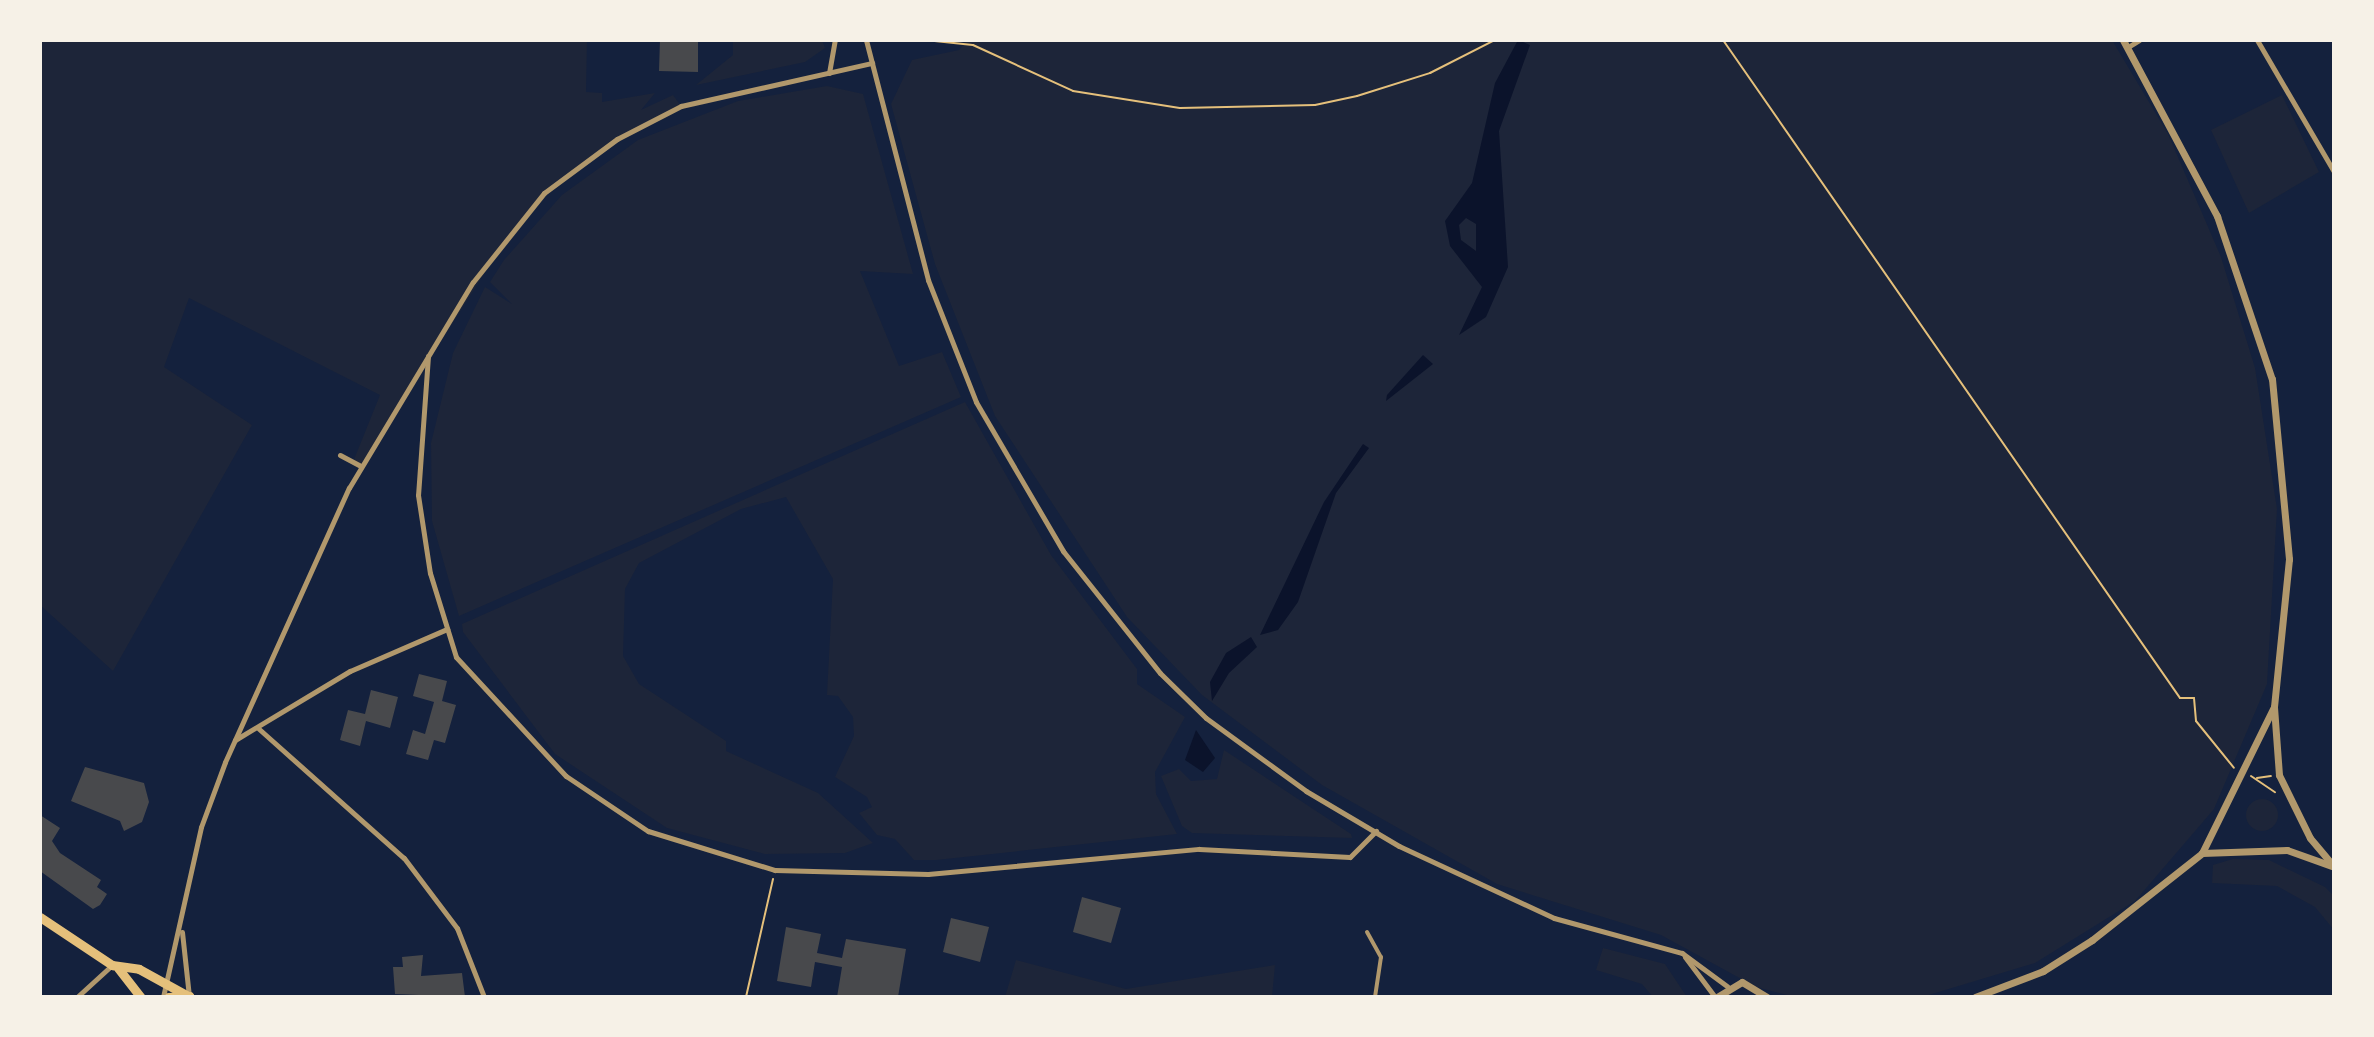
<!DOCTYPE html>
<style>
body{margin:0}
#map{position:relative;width:2374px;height:1037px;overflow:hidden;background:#14213d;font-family:"PT Sans",sans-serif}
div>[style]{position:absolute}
.green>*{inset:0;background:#1d2539}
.round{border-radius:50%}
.water>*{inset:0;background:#0b132b}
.building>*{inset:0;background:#48494c}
.path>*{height:2px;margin:-1px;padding:0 1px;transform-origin:1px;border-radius:1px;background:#e5c07b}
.pedestrian>*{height:4px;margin:-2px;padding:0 2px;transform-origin:2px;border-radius:2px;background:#b1986c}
.minor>*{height:5px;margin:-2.5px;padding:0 2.5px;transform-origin:2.5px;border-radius:2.5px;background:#b1986c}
.tertiary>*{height:7px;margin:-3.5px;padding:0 3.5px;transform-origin:3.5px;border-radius:3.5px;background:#b1986c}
.secondary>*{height:8px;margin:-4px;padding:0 4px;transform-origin:4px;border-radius:4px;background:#e5c07b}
.trunk>*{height:9px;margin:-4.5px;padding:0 4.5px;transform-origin:4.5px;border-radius:4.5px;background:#e5c07b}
span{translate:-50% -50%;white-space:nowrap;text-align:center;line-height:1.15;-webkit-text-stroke:6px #f6f1e7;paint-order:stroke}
.frame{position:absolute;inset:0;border:42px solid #f6f1e7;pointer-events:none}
</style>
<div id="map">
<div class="green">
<div style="clip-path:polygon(40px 40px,587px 40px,586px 92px,602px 93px,602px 102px,655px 93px,641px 110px,673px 95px,681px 106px,617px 139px,544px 193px,500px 249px,361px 466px,353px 462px,380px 395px,189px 298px,164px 367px,252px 425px,113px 671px,40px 605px)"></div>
<div style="clip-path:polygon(733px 40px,822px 40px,825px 48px,805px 62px,696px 85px,733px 55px)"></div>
<div style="clip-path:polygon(967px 40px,2112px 40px,2168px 134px,2221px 257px,2255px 368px,2277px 509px,2267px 684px,2214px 809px,2135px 901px,2035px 963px,1922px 997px,1795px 997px,1756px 987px,1661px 935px,1497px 884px,1322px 785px,1202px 695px,1127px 617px,995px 416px,935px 264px,891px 104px,912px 60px,959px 50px)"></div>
<div style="clip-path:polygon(827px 86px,863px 94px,913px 274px,860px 271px,899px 366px,942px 352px,961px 397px,459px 616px,432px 521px,431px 443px,453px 353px,485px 287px,512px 304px,490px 282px,504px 260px,562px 195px,638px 140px,738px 101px)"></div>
<div style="clip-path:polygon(2282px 95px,2319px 172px,2249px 213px,2211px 130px)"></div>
<div style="clip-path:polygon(965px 402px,1051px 555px,1137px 669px,1137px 684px,1185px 717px,1155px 772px,1156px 794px,1177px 834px,936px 860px,914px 860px,895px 839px,877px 835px,859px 813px,872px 807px,867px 797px,835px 777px,854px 736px,853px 717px,838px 696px,827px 695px,833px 579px,786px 497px,741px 509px,639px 563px,625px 589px,623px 656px,639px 684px,726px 741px,726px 751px,818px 793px,873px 843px,845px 853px,765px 854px,667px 828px,555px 754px,463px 632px,462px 624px)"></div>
<div style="clip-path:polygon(1224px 750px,1351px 834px,1352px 838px,1192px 833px,1182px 826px,1161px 776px,1179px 769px,1191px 781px,1217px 779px)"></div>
<div class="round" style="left:2246px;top:799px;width:32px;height:32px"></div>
<div style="clip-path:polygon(2233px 859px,2269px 860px,2325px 887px,2334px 896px,2334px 930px,2315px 907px,2277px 886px,2212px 883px,2213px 865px)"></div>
<div style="clip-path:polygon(1603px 948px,1665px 964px,1687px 997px,1653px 997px,1642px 984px,1596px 970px)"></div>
<div style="clip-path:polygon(1016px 960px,1126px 989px,1275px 965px,1272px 997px,1005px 997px)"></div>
</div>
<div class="water">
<div style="clip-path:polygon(evenodd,1518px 40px,1530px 45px,1499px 131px,1508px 267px,1486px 317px,1459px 335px,1482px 287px,1450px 246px,1445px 221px,1472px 183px,1495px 83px,1518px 40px,1466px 218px,1476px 224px,1476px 251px,1461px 240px,1459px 225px,1466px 218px)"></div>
<div style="clip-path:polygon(1423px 355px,1433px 364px,1386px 401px,1387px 395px)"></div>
<div style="clip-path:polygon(1363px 444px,1369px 448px,1336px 493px,1298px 602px,1278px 630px,1260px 635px,1324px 502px)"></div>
<div style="clip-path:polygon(1251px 637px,1257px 647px,1229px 673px,1212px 701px,1210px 682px,1226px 653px)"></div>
<div style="clip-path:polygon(1196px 730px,1215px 758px,1203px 772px,1185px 760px)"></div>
</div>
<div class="building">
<div style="clip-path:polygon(660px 40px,698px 40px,698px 72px,659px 71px)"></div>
<div style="clip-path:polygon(419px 674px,447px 681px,442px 701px,456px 705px,445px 743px,434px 740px,428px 760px,406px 754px,413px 730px,425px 734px,434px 702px,413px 696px)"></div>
<div style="clip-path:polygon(371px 690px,398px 697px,390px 728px,366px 721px,360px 746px,340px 740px,348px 710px,365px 714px)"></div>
<div style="clip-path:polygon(85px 767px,144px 783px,149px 802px,142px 822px,124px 831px,120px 821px,71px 801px)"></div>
<div style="clip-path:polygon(40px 815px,60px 828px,52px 841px,60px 853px,101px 880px,97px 887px,107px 894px,100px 905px,93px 909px,40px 871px)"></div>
<div style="clip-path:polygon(1082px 897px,1121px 908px,1111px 943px,1073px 932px)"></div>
<div style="clip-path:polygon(951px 918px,989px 927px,980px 962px,943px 952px)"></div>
<div style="clip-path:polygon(786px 927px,821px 934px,817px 953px,842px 958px,846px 939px,906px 949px,898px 997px,837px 997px,842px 967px,815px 962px,811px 987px,777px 981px)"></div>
<div style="clip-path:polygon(423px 955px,421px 976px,462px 973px,465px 997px,395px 994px,393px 967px,403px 967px,402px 957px)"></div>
</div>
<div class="path">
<div style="left:925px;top:40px;width:48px;rotate:5.9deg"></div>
<div style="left:973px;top:45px;width:110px;rotate:24.7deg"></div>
<div style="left:1073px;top:91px;width:108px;rotate:9deg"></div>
<div style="left:1180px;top:108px;width:135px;rotate:-1.3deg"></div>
<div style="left:1315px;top:105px;width:43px;rotate:-12.1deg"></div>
<div style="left:1357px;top:96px;width:77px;rotate:-17.5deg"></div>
<div style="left:1430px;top:73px;width:73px;rotate:-26.9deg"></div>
<div style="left:1723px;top:40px;width:801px;rotate:55.22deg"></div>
<div style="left:2180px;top:698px;width:14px"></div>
<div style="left:2194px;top:698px;width:23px;rotate:85deg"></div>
<div style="left:2196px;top:721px;width:60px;rotate:51deg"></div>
<div style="left:2251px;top:776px;width:29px;rotate:34deg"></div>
<div style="left:2257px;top:778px;width:14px;rotate:-8deg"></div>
<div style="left:746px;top:997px;width:121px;rotate:-77.1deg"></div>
</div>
<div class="pedestrian">
<div style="left:1367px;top:932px;width:29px;rotate:61deg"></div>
<div style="left:1381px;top:957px;width:40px;rotate:98.5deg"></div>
</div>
<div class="minor">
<div style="left:866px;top:40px;width:248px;rotate:75.5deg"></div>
<div style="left:928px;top:280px;width:131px;rotate:68.5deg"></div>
<div style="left:976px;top:402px;width:173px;rotate:59.7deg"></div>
<div style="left:1063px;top:551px;width:156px;rotate:51.5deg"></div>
<div style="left:1160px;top:673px;width:64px;rotate:44.4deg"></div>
<div style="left:1206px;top:718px;width:124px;rotate:36.1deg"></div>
<div style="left:1306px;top:791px;width:108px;rotate:30.6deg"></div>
<div style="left:1399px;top:846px;width:171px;rotate:24.9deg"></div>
<div style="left:1554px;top:918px;width:133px;rotate:15.3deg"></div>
<div style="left:1682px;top:953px;width:56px;rotate:36.3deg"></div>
<div style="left:2257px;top:40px;width:153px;rotate:59.7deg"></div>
<div style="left:2128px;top:47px;width:13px;rotate:-32deg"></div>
<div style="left:829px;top:73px;width:34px;rotate:-80deg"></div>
<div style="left:428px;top:356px;width:139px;rotate:94.1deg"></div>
<div style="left:418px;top:495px;width:79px;rotate:81.3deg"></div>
<div style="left:430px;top:573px;width:88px;rotate:72.8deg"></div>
<div style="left:456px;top:657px;width:162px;rotate:47.3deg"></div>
<div style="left:566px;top:776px;width:99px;rotate:33.9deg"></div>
<div style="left:648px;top:831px;width:133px;rotate:17.1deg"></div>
<div style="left:775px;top:870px;width:153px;rotate:1.5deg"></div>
<div style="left:928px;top:874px;width:272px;rotate:-5.3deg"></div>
<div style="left:1199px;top:849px;width:151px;rotate:3deg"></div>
<div style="left:1350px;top:857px;width:37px;rotate:-45deg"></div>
<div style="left:340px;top:455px;width:24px;rotate:28deg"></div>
<div style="left:259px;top:729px;width:194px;rotate:41.7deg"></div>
<div style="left:404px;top:858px;width:88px;rotate:52.9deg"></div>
<div style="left:457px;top:928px;width:74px;rotate:68.6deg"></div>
<div style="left:235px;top:740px;width:134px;rotate:-31deg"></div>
<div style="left:350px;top:671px;width:106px;rotate:-23.4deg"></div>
<div style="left:182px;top:932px;width:64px;rotate:83.8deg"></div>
<div style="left:1685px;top:957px;width:50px;rotate:53.1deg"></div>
<div style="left:77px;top:997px;width:46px;rotate:-42.4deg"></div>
<div style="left:163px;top:997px;width:174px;rotate:-77.4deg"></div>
<div style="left:201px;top:827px;width:69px;rotate:-69.7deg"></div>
<div style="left:225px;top:762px;width:301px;rotate:-65.7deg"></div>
<div style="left:349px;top:488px;width:240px;rotate:-59deg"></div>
<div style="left:473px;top:282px;width:114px;rotate:-51.4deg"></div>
<div style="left:544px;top:193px;width:91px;rotate:-36.5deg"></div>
<div style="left:617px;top:139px;width:72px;rotate:-27.3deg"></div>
<div style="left:681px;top:106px;width:196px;rotate:-12.7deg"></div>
</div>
<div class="tertiary">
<div style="left:2123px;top:40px;width:200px;rotate:61.9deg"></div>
<div style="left:2217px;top:216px;width:172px;rotate:71.4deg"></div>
<div style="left:2272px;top:379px;width:181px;rotate:84.6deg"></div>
<div style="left:2289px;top:559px;width:149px;rotate:95.8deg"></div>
<div style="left:2274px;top:707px;width:68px;rotate:85.8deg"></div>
<div style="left:2279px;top:775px;width:70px;rotate:63.8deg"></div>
<div style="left:2310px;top:838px;width:38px;rotate:50deg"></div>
<div style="left:2202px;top:853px;width:85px;rotate:-2deg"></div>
<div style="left:2287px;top:850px;width:48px;rotate:19.6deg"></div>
<div style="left:1717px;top:997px;width:29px;rotate:-31deg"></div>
<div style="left:1742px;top:982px;width:29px;rotate:31deg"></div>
<div style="left:1975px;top:997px;width:73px;rotate:-20.9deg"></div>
<div style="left:2043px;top:971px;width:58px;rotate:-32.3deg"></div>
<div style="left:2092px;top:940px;width:140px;rotate:-38.3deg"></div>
<div style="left:2202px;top:853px;width:161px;rotate:-63.8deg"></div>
</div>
<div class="secondary">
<div style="left:169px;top:997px;width:21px;rotate:-3deg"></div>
</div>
<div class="trunk">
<div style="left:40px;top:917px;width:87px;rotate:33.7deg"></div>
<div style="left:112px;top:965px;width:27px;rotate:8deg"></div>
<div style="left:139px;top:969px;width:58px;rotate:28.8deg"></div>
<div style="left:118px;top:968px;width:37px;rotate:52deg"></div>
</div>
<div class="frame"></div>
</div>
